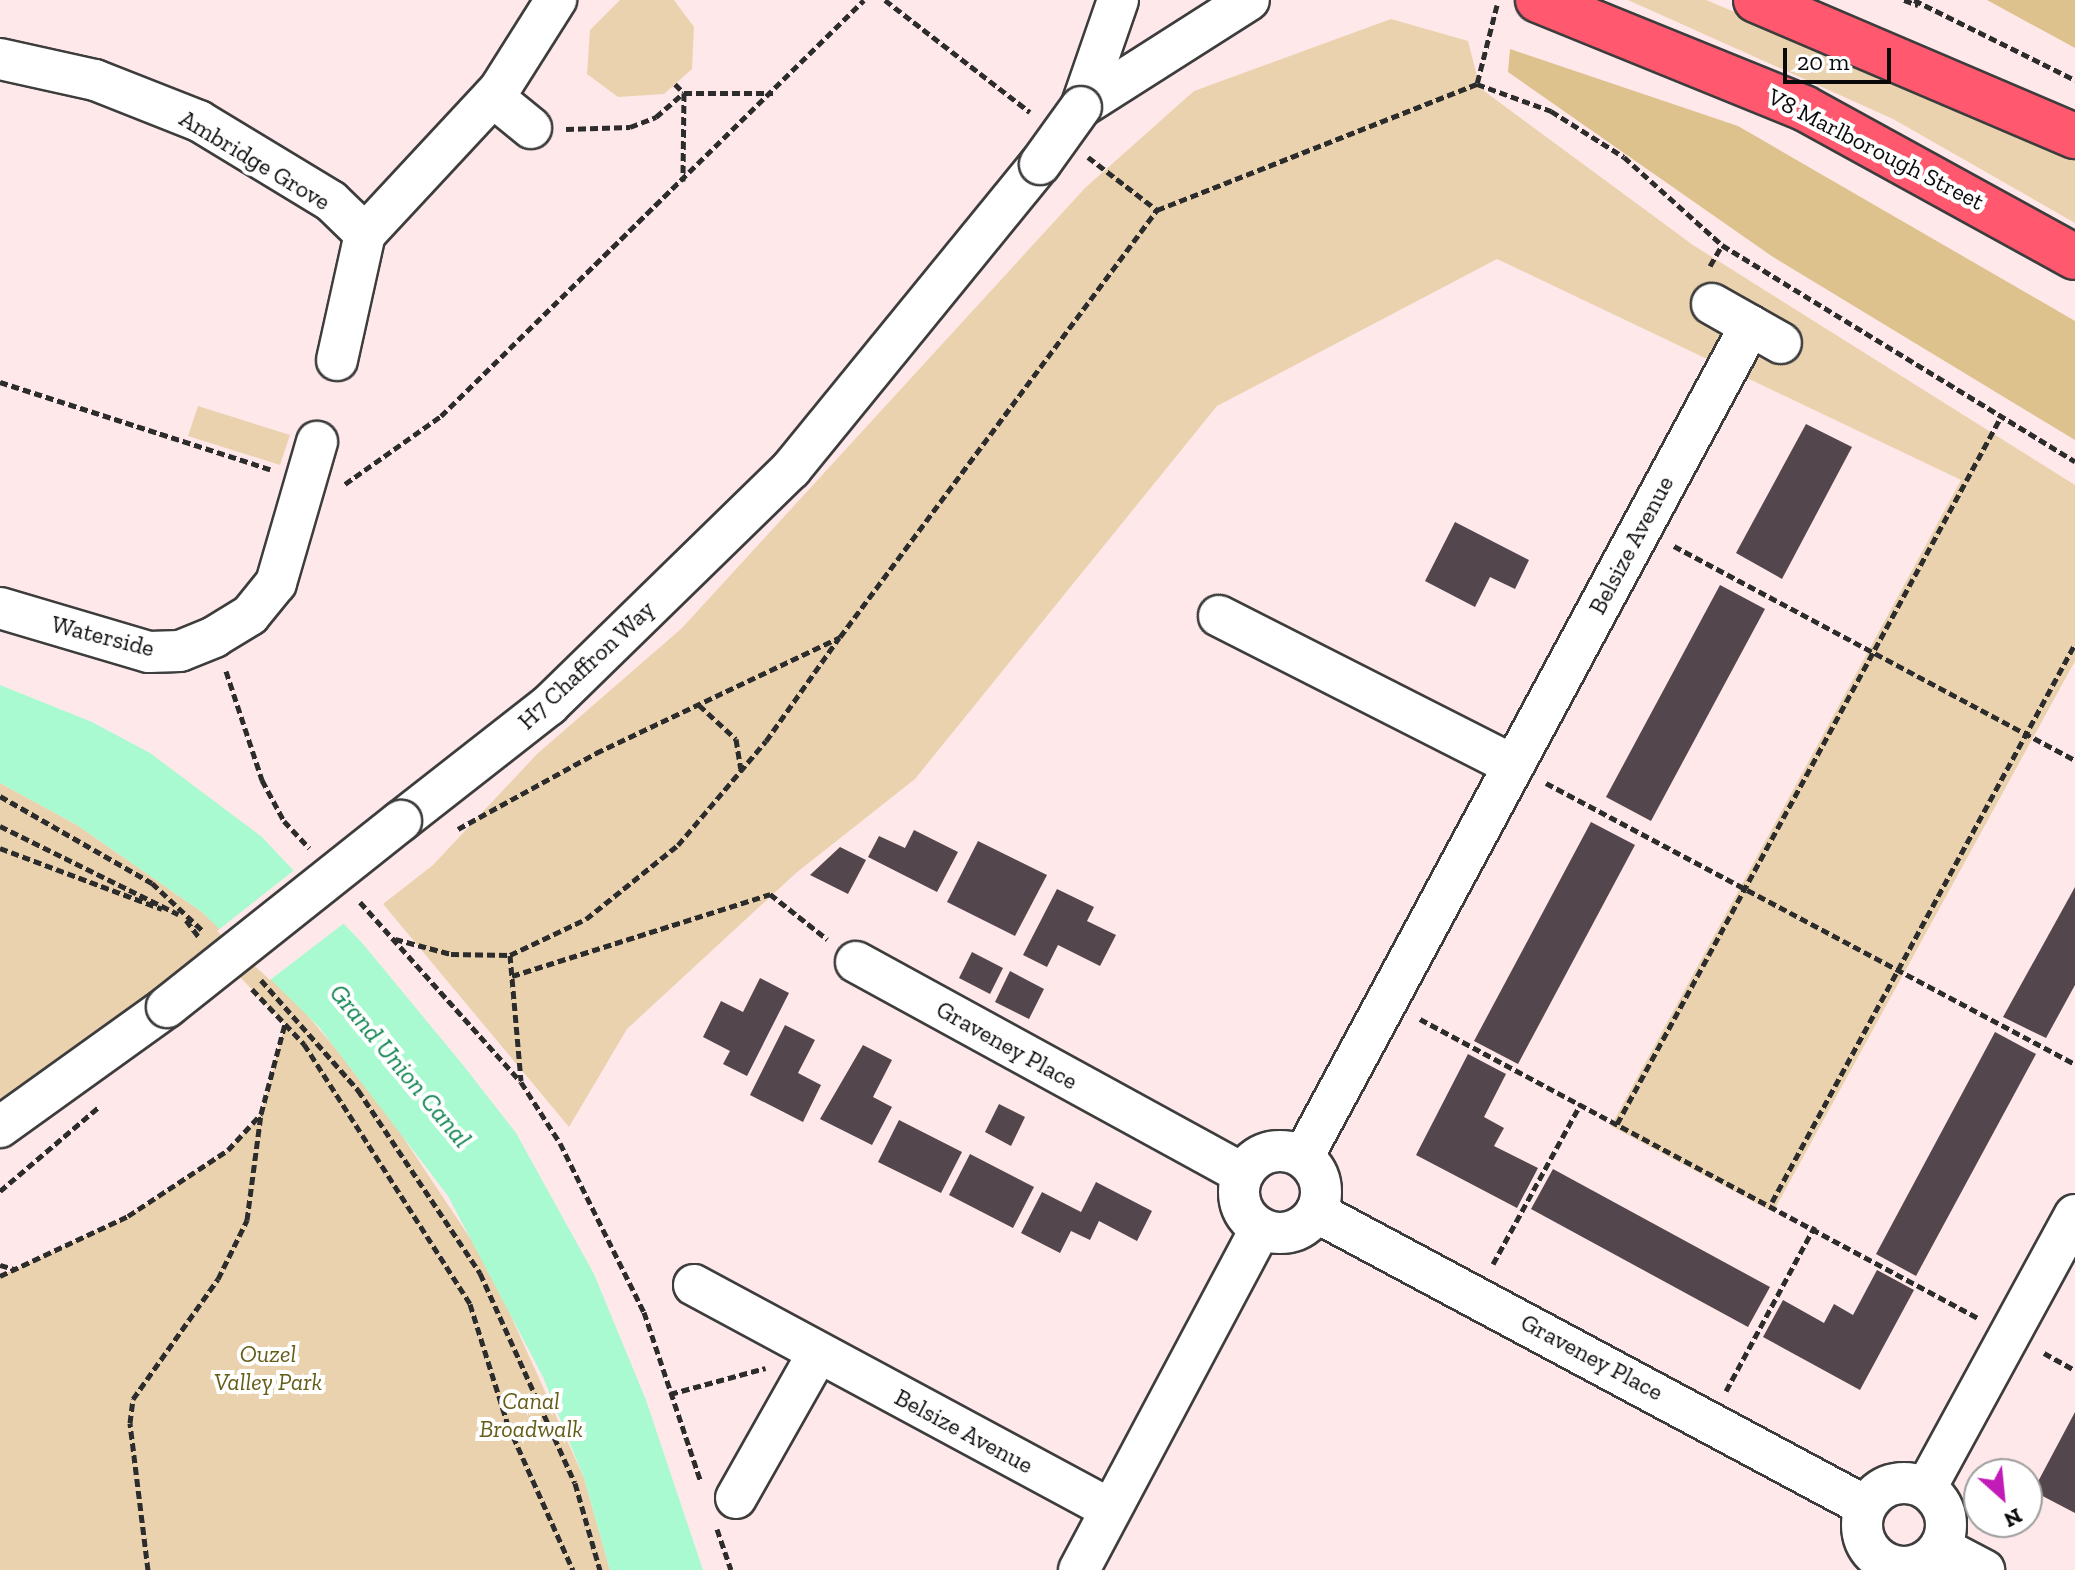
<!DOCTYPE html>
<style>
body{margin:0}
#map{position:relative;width:2075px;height:1570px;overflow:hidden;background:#ffe8ea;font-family:"Zilla Slab",serif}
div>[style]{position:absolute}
.green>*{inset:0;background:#ebd2af}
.forest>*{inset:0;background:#ddc28e}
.water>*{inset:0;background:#a9fad0}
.pier>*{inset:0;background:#ffe8ea}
.building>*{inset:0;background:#54464d}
.path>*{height:5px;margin-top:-2.5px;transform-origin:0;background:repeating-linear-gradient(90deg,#2c2c2c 0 8px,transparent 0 12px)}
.roads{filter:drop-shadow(2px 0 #3d3d3d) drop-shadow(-2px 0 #3d3d3d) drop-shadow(0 2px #3d3d3d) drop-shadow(0 -2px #3d3d3d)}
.minor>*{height:40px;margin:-20px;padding:0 20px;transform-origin:20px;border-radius:20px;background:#fff}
.minor>.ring{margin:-20px;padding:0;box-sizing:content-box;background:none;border:40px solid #fff;border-radius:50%}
.major>*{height:44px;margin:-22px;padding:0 22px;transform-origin:22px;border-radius:22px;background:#ff586f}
.bridges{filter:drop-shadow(2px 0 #3d3d3d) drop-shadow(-2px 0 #3d3d3d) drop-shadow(0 2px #3d3d3d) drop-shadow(0 -2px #3d3d3d)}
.minor-bridge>*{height:40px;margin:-20px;padding:0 20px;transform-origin:20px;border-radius:20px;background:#fff}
span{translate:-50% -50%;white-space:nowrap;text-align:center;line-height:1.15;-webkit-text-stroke:8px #fff;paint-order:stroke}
.street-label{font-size:24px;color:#0a0a0a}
.park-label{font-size:24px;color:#655d18;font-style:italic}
.water-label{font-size:26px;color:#0e854f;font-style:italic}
.north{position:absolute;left:1963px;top:1458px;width:80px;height:80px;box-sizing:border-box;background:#fff;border:2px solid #9d9d9d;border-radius:50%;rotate:153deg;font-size:22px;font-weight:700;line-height:32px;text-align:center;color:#0a0a0a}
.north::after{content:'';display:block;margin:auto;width:28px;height:36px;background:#c21bb8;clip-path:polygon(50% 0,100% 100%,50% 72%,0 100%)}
.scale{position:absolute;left:1783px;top:48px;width:108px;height:36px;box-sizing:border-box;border:4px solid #0a0a0a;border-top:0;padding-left:10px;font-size:24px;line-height:28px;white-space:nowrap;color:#0a0a0a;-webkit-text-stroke:6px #fff;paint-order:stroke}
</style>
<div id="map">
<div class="green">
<div style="clip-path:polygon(620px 0,674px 0,694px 27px,692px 69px,664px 94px,618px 97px,587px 74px,590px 30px)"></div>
<div style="clip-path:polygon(1628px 0,1706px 0,2039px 140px,2075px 159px,2075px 223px,1893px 119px)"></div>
<div style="clip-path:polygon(1391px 19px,1468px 41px,1480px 88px,1693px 245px,2075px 485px,2075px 661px,1773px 1212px,1611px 1126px,1961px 480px,1497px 259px,1217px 406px,915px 779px,796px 873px,627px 1029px,569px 1127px,383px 904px,433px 865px,537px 754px,682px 628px,1085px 188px,1194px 91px)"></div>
<div style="clip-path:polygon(198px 406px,290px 435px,280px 465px,188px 436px)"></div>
<div style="clip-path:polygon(0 783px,77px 825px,202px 912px,286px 990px,375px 1095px,488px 1265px,584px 1478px,610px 1570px,0 1570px,0 1276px,128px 1216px,228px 1150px,261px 1114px,285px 1024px,215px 951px,0 1128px)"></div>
</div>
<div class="forest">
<div style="clip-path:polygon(1987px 0,2075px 0,2075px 48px)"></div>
<div style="clip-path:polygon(1510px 49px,1738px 126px,2075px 321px,2075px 440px,1773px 257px,1508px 72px)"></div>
</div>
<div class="water">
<div style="clip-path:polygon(0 685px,92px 722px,150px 753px,262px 837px,363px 944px,463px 1065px,516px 1133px,594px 1274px,646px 1400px,703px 1570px,610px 1570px,584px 1478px,543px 1377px,448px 1196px,319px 1027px,202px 912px,77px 825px,0 783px)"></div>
</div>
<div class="pier">
<div style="clip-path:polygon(297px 868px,347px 921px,270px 980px,217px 931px)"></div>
</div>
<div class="building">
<div style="clip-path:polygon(1806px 424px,1852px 447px,1782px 579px,1736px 553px)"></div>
<div style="clip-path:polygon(1455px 522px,1529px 560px,1515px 589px,1490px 577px,1475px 607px,1425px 581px)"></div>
<div style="clip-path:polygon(1720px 585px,1765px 609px,1651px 821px,1606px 797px)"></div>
<div style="clip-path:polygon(1591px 822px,1635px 845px,1518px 1064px,1474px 1041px)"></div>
<div style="clip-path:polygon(914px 830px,958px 852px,937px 892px,868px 857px,879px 836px,905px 848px)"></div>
<div style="clip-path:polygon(978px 841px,1047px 875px,1015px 936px,947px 902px)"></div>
<div style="clip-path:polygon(840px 847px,866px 860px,848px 894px,810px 875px)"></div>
<div style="clip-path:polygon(2075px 887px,2075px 985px,2046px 1038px,2003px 1017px)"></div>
<div style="clip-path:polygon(1057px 889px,1094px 907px,1087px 921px,1116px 935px,1100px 966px,1058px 945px,1047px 967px,1023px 955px)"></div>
<div style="clip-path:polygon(972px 952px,1003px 968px,990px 994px,959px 978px)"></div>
<div style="clip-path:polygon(1010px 971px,1044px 989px,1029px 1019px,995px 1002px)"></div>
<div style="clip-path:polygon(760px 978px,789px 993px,747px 1076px,723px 1064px,730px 1051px,703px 1037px,721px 1001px,743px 1012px)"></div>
<div style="clip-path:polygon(785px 1025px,815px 1040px,798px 1073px,821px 1085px,803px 1122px,750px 1095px)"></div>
<div style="clip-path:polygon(1995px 1032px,2036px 1054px,1916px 1276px,1876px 1254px)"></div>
<div style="clip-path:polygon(863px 1045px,892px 1060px,873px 1097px,892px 1107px,872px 1145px,820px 1119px)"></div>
<div style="clip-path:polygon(1468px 1054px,1506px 1074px,1484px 1117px,1504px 1128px,1494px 1146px,1538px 1168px,1517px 1208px,1416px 1155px)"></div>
<div style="clip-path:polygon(999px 1104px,1025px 1117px,1011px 1146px,985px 1132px)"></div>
<div style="clip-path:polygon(899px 1120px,962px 1152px,941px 1193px,878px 1162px)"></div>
<div style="clip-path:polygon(970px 1154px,1034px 1187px,1013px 1228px,949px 1195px)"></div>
<div style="clip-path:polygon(1553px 1169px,1770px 1287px,1748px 1327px,1531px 1209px)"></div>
<div style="clip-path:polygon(1096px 1182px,1152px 1211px,1137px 1241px,1099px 1221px,1090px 1240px,1071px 1231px,1060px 1253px,1021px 1233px,1042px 1192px,1081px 1212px)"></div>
<div style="clip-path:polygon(1877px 1270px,1914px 1290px,1860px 1390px,1763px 1337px,1783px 1300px,1824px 1323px,1834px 1304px,1853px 1315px)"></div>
<div style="clip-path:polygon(2075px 1412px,2075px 1513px,2033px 1491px)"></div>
</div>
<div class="path">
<div style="left:885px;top:0;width:183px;rotate:37.7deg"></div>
<div style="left:1904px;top:0;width:15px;rotate:20deg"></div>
<div style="left:1914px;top:0;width:180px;rotate:26.4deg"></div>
<div style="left:1497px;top:5px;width:81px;rotate:104.2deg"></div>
<div style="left:1477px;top:84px;width:79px;rotate:20deg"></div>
<div style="left:1551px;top:111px;width:86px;rotate:32.2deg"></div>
<div style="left:1624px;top:157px;width:132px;rotate:41.9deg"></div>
<div style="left:1722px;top:245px;width:414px;rotate:31.5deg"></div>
<div style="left:675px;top:84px;width:13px;rotate:45deg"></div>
<div style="left:684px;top:93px;width:88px;rotate:90.7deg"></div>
<div style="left:566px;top:129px;width:64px;rotate:-1.8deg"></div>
<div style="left:630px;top:127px;width:28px;rotate:-21deg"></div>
<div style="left:656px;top:117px;width:37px;rotate:-41deg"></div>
<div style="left:684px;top:93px;width:89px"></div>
<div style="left:1088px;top:157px;width:87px;rotate:37.5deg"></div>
<div style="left:1710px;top:266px;width:24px;rotate:-60deg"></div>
<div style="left:0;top:382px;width:284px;rotate:17.9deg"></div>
<div style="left:345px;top:484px;width:118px;rotate:-35.3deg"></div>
<div style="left:441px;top:416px;width:593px;rotate:-44.52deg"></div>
<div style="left:1674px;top:546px;width:455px;rotate:28.1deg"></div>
<div style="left:226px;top:671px;width:115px;rotate:71.7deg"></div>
<div style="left:262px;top:780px;width:47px;rotate:61.8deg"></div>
<div style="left:284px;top:821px;width:37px;rotate:47deg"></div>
<div style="left:699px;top:705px;width:50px;rotate:42.6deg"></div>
<div style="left:736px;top:739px;width:30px;rotate:81deg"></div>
<div style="left:1546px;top:783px;width:599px;rotate:27.98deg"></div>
<div style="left:0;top:796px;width:175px;rotate:29.8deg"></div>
<div style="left:152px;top:883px;width:71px;rotate:43.3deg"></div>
<div style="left:0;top:826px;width:199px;rotate:26.3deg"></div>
<div style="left:458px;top:829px;width:158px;rotate:-28.8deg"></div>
<div style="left:596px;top:753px;width:270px;rotate:-25.4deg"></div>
<div style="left:840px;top:637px;width:532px;rotate:-53.41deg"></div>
<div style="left:1157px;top:210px;width:344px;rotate:-21.5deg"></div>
<div style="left:0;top:848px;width:173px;rotate:20.6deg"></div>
<div style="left:360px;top:902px;width:241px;rotate:48.2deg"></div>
<div style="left:521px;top:1082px;width:72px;rotate:57.4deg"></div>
<div style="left:560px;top:1143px;width:189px;rotate:63.6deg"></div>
<div style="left:644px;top:1312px;width:179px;rotate:71.5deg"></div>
<div style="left:186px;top:920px;width:21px;rotate:53deg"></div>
<div style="left:395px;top:939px;width:58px;rotate:15deg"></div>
<div style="left:451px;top:954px;width:59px;rotate:1deg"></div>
<div style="left:510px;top:955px;width:84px;rotate:-25.3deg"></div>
<div style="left:586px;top:919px;width:118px;rotate:-38.8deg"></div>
<div style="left:678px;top:845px;width:136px;rotate:-49.8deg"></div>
<div style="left:766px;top:741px;width:126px;rotate:-54.7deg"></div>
<div style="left:510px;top:955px;width:126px;rotate:85deg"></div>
<div style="left:512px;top:976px;width:271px;rotate:-17.6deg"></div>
<div style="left:770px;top:894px;width:73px;rotate:38.3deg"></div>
<div style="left:261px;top:980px;width:147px;rotate:48.6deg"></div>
<div style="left:358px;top:1090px;width:220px;rotate:56.3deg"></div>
<div style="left:480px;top:1273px;width:230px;rotate:65.7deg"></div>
<div style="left:575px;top:1483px;width:91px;rotate:74deg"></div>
<div style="left:252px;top:989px;width:76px;rotate:46.6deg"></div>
<div style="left:304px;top:1044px;width:308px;rotate:57.4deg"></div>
<div style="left:470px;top:1304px;width:127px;rotate:72.6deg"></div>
<div style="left:508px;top:1425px;width:159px;rotate:65.9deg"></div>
<div style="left:1420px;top:1019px;width:633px;rotate:28.18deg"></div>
<div style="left:1617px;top:1124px;width:807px;rotate:-61.5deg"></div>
<div style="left:0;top:1191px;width:131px;rotate:-40.4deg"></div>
<div style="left:1772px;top:1202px;width:635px;rotate:-61.5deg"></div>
<div style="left:1493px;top:1264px;width:183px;rotate:-61.3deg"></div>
<div style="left:0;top:1265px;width:15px;rotate:16deg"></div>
<div style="left:0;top:1276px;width:141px;rotate:-25.1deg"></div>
<div style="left:128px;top:1216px;width:120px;rotate:-33.4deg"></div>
<div style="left:228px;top:1150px;width:49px;rotate:-47.5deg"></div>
<div style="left:2044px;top:1353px;width:35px;rotate:29deg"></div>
<div style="left:1726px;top:1391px;width:187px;rotate:-61.7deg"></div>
<div style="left:670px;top:1394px;width:99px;rotate:-15.2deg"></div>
<div style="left:717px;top:1529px;width:43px;rotate:71.1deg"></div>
<div style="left:148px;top:1570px;width:148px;rotate:-97deg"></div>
<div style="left:130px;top:1423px;width:24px;rotate:-83deg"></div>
<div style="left:133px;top:1399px;width:147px;rotate:-54.7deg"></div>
<div style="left:218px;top:1279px;width:66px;rotate:-63.8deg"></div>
<div style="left:247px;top:1220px;width:107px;rotate:-82.5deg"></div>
<div style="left:261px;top:1114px;width:93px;rotate:-75.1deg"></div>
</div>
<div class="roads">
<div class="minor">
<div style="left:0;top:59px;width:97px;rotate:12.5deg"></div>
<div style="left:95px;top:80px;width:112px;rotate:21.5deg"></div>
<div style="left:199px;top:121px;width:154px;rotate:31.2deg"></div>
<div style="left:331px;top:201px;width:47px;rotate:44.1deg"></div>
<div style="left:493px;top:97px;width:49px;rotate:39.2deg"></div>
<div style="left:1081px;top:107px;width:199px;rotate:-32.5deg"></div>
<div style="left:1081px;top:107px;width:113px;rotate:-70.9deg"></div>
<div style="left:1712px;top:304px;width:79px;rotate:29.5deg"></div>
<div style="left:337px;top:360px;width:129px;rotate:-77.5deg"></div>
<div style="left:365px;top:234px;width:197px;rotate:-47.1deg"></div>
<div style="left:499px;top:90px;width:107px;rotate:-57.7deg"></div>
<div style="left:0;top:608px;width:155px;rotate:16.5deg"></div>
<div style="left:149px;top:652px;width:31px;rotate:-2deg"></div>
<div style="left:180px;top:651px;width:37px;rotate:-22deg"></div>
<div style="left:214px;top:637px;width:42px;rotate:-31.4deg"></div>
<div style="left:250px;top:615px;width:41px;rotate:-50.9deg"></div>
<div style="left:276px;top:583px;width:147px;rotate:-73.8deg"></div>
<div style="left:1219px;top:616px;width:330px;rotate:26.9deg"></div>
<div style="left:401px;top:821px;width:188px;rotate:-38.1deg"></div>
<div style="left:549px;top:705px;width:338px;rotate:-44.3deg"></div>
<div style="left:791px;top:469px;width:394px;rotate:-50.8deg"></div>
<div style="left:856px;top:962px;width:441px;rotate:28.7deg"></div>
<div style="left:0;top:1127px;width:206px;rotate:-35.7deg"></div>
<div class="ring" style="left:1239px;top:1151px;width:42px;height:42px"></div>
<div style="left:1303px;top:1157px;width:944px;rotate:-61.72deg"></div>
<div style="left:1316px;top:1212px;width:623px;rotate:28.17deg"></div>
<div style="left:694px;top:1285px;width:472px;rotate:28.3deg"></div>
<div class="ring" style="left:1862px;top:1483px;width:44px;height:44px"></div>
<div style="left:1926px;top:1488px;width:311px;rotate:-61.4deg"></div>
<div style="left:736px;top:1498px;width:167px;rotate:-60.5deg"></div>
<div style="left:1940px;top:1547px;width:50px;rotate:27.6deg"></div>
<div style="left:1079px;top:1570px;width:386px;rotate:-62deg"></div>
</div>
<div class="major">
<div style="left:1538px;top:0;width:287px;rotate:22.1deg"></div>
<div style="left:1804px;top:108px;width:309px;rotate:28.8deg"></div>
<div style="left:1756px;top:0;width:347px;rotate:23.1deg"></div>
</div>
</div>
<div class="bridges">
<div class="minor-bridge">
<div style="left:1040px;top:164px;width:70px;rotate:-54.3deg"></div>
<div style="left:167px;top:1007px;width:299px;rotate:-38.5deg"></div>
</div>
</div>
<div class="street-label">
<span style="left:1876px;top:149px;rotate:27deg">V8 Marlborough Street</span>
<span style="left:255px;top:160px;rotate:31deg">Ambridge Grove</span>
<span style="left:1631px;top:545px;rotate:-62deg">Belsize Avenue</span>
<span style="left:103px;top:636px;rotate:14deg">Waterside</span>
<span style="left:586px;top:665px;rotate:-43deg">H7 Chaffron Way</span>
<span style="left:1007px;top:1045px;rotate:29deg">Graveney Place</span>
<span style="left:1592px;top:1357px;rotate:28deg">Graveney Place</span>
<span style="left:964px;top:1431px;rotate:28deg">Belsize Avenue</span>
</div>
<div class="park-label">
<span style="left:268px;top:1368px">Ouzel<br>Valley Park</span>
<span style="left:531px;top:1415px">Canal<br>Broadwalk</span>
</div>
<div class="water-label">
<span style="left:400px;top:1066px;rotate:50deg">Grand Union Canal</span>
</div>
<div class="north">N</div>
<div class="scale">20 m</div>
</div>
